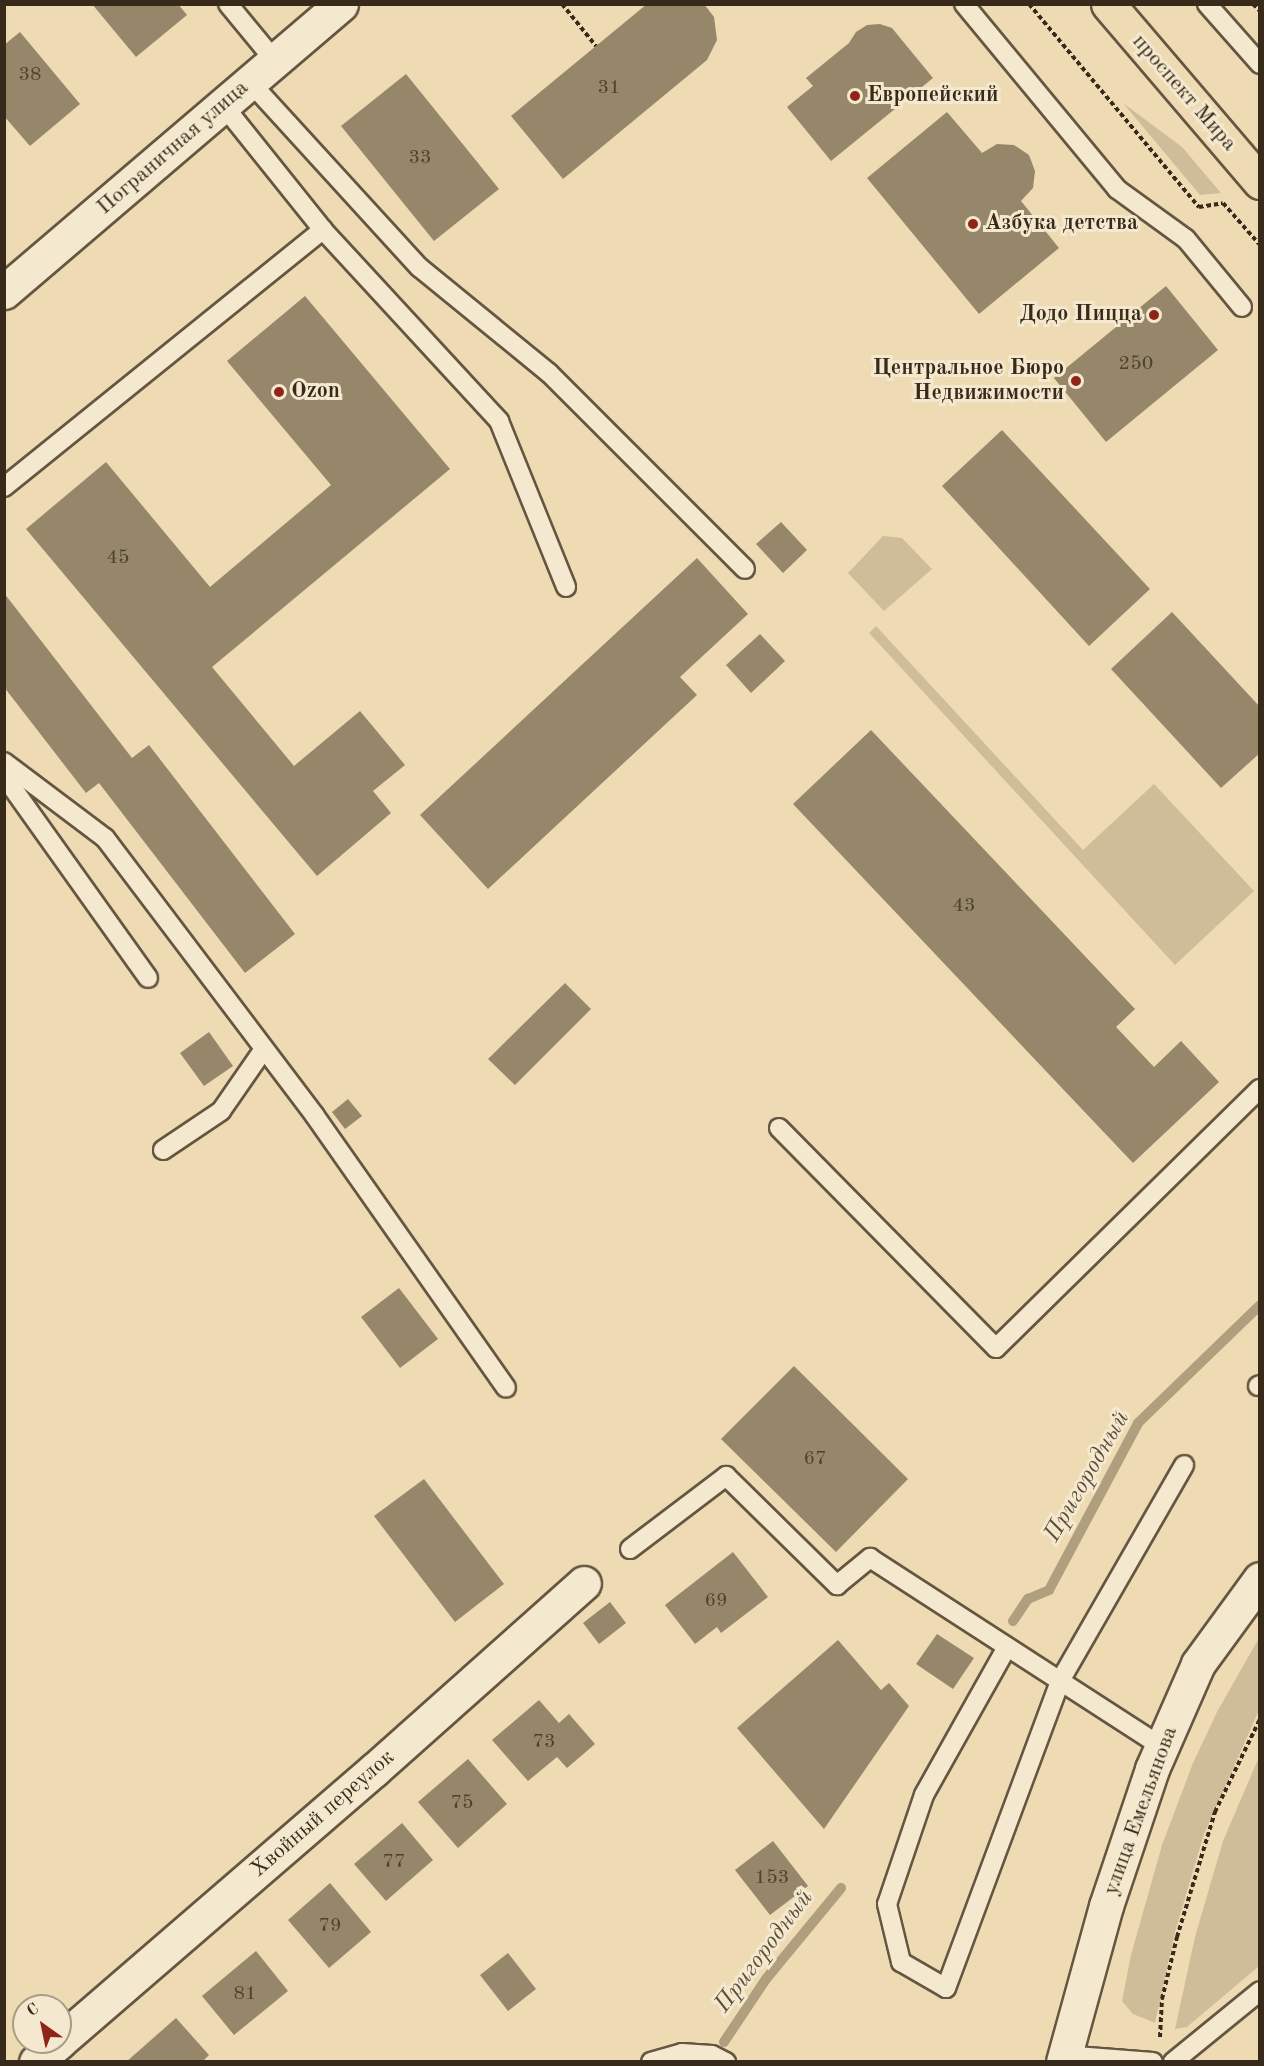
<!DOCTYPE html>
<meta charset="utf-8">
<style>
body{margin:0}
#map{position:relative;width:1264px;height:2066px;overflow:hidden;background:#eedbb3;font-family:"Old Standard TT",serif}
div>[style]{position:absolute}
.green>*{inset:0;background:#cfbd99}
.stream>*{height:10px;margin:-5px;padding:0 5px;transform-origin:5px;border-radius:5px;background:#b09f7f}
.building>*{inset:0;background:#96866a}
.path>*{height:4px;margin-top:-2px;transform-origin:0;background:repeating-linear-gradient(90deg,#372a1b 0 4.5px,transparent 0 7.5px)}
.roads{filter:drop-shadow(2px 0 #655641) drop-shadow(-2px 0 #655641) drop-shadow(0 2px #655641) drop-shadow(0 -2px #655641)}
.service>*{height:18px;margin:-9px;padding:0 9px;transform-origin:9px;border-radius:9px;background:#f4e8ce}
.minor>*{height:33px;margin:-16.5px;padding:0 16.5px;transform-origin:16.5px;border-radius:16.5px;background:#f4e8ce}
.tertiary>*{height:33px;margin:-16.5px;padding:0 16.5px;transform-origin:16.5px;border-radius:16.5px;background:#f4e8ce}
.secondary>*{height:33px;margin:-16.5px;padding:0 16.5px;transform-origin:16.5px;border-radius:16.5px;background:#f4e8ce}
.primary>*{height:33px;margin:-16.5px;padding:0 16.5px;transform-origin:16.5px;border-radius:16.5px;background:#eedbb3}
.dots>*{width:16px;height:16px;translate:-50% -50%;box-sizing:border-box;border:3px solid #f4e8ce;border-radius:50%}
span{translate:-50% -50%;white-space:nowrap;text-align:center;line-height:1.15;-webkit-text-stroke:6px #f4e8ce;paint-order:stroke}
.number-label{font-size:20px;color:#4f412f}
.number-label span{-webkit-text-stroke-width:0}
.street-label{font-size:22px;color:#372a1b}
.poi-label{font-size:22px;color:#372a1b;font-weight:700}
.left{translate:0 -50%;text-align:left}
.right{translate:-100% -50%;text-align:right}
.water-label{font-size:24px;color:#5b4d39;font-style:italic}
.frame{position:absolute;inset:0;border:6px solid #372a1b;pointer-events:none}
.north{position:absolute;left:12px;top:1994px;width:60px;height:60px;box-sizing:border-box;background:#f4e8ce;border:2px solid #a89c86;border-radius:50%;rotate:327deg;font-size:16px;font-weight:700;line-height:24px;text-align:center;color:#372a1b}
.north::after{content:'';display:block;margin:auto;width:21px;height:27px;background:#8f2418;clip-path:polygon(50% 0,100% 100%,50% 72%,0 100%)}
</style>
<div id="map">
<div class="green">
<div style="clip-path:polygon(1123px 103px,1182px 147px,1221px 193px,1200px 195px)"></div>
<div style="clip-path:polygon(883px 536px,902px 538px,932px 569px,884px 611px,848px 573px)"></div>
<div style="clip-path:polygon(876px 626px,1083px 850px,1154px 784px,1254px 891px,1175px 965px,869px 633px)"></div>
<div style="clip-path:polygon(1259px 1638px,1259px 1710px,1204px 1834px,1175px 1932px,1155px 2023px,1133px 2014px,1122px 2001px,1131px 1955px,1162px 1845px,1193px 1763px,1217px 1712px)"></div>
<div style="clip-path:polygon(1259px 1757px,1259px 1966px,1187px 2027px,1175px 2029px,1195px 1937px,1213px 1875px,1223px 1841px)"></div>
</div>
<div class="stream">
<div style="left:1013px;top:1621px;width:27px;rotate:-56deg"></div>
<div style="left:1028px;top:1599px;width:23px;rotate:-23deg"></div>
<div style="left:1049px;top:1590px;width:189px;rotate:-61.9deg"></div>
<div style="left:1138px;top:1423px;width:170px;rotate:-44deg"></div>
<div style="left:724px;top:2042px;width:76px;rotate:-56.3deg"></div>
<div style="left:766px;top:1979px;width:118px;rotate:-50.5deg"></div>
</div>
<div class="building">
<div style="clip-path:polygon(92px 4px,178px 4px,187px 15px,136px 57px)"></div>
<div style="clip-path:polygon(647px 4px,704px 4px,714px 17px,717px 40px,707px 60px,563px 179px,511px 116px)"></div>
<div style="clip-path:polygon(880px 24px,892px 28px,933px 78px,831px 161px,787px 107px,813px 86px,806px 78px,849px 43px,856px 32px,867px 25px)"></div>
<div style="clip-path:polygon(20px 32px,80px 104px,30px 146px,4px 116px,4px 45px)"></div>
<div style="clip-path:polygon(406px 74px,499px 189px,434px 241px,341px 126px)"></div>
<div style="clip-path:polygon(947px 112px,982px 153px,997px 144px,1014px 145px,1029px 155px,1035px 171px,1033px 188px,1021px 201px,1059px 248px,979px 314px,867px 178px)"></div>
<div style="clip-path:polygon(1166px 286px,1218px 350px,1106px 442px,1054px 378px)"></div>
<div style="clip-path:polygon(305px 296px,450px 469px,212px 667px,294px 766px,360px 711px,405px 765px,373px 791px,391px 813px,317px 876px,26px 529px,106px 462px,210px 587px,331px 485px,227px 361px)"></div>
<div style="clip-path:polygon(1002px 430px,1150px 589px,1089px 646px,942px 486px)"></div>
<div style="clip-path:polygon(781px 522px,807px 550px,783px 573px,756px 544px)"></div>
<div style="clip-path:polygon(697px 558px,748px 614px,680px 677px,697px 695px,488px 889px,420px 815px)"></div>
<div style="clip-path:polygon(4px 593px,132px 758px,149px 745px,295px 934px,245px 973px,99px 783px,86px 793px,4px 687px)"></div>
<div style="clip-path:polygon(1172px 612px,1260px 707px,1260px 753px,1221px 788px,1111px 669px)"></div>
<div style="clip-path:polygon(760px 634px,785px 661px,751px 693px,726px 665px)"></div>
<div style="clip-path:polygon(871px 730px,1135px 1009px,1116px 1027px,1154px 1067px,1181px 1041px,1219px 1082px,1133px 1163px,793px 804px)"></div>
<div style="clip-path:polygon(565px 983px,591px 1009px,515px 1085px,488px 1059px)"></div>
<div style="clip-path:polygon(209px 1032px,233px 1066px,204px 1086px,180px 1053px)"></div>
<div style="clip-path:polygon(348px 1099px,362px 1116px,345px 1129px,332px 1112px)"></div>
<div style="clip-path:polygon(399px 1288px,438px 1339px,400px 1368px,361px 1317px)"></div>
<div style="clip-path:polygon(794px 1366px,908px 1479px,836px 1552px,721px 1439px)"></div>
<div style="clip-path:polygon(424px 1479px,504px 1584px,455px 1622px,374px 1516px)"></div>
<div style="clip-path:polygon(733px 1552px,768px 1597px,721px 1633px,717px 1627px,695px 1644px,665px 1605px)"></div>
<div style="clip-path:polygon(610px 1602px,626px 1623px,599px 1644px,583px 1623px)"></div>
<div style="clip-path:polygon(937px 1634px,974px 1658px,953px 1689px,916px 1664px)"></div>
<div style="clip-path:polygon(838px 1640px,881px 1690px,889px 1683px,909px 1706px,824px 1829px,737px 1728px)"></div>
<div style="clip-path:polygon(539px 1700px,559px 1723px,569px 1714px,595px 1744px,567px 1768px,557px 1757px,528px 1781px,492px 1740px)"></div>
<div style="clip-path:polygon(468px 1759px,507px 1804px,458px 1848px,418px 1802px)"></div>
<div style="clip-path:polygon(402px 1823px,433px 1860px,386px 1901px,354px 1864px)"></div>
<div style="clip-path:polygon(773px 1841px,808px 1886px,770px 1915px,735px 1870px)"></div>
<div style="clip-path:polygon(330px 1883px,371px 1932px,329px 1968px,288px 1920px)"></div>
<div style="clip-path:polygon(256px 1951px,288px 1991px,234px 2035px,202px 1996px)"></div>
<div style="clip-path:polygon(508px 1953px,536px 1989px,508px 2011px,480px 1975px)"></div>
<div style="clip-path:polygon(176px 2018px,209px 2055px,202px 2062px,126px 2062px)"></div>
</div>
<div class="path">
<div style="left:562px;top:4px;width:54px;rotate:51deg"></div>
<div style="left:1029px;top:4px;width:265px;rotate:50.1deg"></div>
<div style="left:1199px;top:207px;width:24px;rotate:-9deg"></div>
<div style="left:1223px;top:203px;width:56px;rotate:48.6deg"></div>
<div style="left:1253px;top:4px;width:10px;rotate:45deg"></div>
<div style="left:1160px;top:2037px;width:38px;rotate:-87deg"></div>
<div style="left:1162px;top:1999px;width:64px;rotate:-76.4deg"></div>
<div style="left:1177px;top:1937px;width:131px;rotate:-73.1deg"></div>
<div style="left:1215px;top:1812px;width:103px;rotate:-64.2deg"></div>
</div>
<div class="roads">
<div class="service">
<div style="left:228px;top:4px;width:74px;rotate:50.5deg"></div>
<div style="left:964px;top:4px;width:240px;rotate:50.4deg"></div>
<div style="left:1117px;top:189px;width:85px;rotate:35.9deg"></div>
<div style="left:1186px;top:239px;width:88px;rotate:50.5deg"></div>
<div style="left:1207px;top:4px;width:80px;rotate:48.5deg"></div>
<div style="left:250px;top:82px;width:251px;rotate:47.6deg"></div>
<div style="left:419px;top:267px;width:168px;rotate:39.2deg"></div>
<div style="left:549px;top:373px;width:277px;rotate:45deg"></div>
<div style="left:223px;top:105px;width:160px;rotate:51.3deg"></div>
<div style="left:323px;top:230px;width:260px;rotate:47.3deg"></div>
<div style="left:499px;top:421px;width:179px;rotate:68deg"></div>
<div style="left:4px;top:487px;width:410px;rotate:-38.9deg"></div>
<div style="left:4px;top:762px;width:126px;rotate:37deg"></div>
<div style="left:105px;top:838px;width:348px;rotate:52.9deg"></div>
<div style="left:315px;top:1116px;width:332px;rotate:54.9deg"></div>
<div style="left:4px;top:776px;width:248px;rotate:54.5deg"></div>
<div style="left:779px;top:1128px;width:309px;rotate:45.4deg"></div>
<div style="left:996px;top:1348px;width:370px;rotate:-44.5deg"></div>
<div style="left:163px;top:1150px;width:70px;rotate:-33.9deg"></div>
<div style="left:221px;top:1111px;width:75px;rotate:-55.3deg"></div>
<div style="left:1258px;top:1386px;width:2px;rotate:-27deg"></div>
<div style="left:630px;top:1549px;width:121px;rotate:-37.2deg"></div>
<div style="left:726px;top:1476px;width:156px;rotate:44.5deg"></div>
<div style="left:837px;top:1585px;width:43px;rotate:-39.3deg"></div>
<div style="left:870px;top:1558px;width:348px;rotate:32.9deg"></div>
<div style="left:1007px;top:1647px;width:170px;rotate:119.3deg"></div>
<div style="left:924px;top:1795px;width:115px;rotate:108.7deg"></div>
<div style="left:887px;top:1904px;width:60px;rotate:76.4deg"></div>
<div style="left:901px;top:1962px;width:52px;rotate:30deg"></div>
<div style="left:946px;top:1988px;width:327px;rotate:-69.6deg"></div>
<div style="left:1060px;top:1681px;width:249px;rotate:-60.1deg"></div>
<div style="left:1063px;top:2055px;width:90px;rotate:4.4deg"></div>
<div style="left:651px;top:2062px;width:32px;rotate:-16deg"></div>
<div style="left:682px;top:2053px;width:30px;rotate:4deg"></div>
<div style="left:712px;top:2055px;width:16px;rotate:27deg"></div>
<div style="left:1173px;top:2062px;width:112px;rotate:-39.2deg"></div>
</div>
<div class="minor">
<div style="left:60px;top:2041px;width:415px;rotate:-40.8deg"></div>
<div style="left:374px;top:1770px;width:281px;rotate:-41.7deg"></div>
<div style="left:36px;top:2062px;width:30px;rotate:-41deg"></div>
</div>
<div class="tertiary">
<div style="left:4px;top:292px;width:443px;rotate:-40.5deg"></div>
</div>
<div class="secondary">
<div style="left:1063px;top:2062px;width:162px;rotate:-74.6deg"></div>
<div style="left:1106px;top:1906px;width:145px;rotate:-71.4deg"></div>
<div style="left:1152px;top:1769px;width:115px;rotate:-66.3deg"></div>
<div style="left:1198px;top:1664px;width:105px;rotate:-53.9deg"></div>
</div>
<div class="primary">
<div style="left:1108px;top:4px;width:234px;rotate:49.5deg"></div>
</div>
</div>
<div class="dots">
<div style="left:855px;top:96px;background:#8f2418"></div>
<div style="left:973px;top:224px;background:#8f2418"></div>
<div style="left:1154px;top:315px;background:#8f2418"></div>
<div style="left:1076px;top:381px;background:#8f2418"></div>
<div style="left:279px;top:392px;background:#8f2418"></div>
</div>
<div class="number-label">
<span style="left:30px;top:75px">38</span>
<span style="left:609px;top:88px">31</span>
<span style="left:420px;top:158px">33</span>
<span style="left:1136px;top:364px">250</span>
<span style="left:118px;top:558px">45</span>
<span style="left:964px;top:906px">43</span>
<span style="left:815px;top:1459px">67</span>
<span style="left:716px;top:1601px">69</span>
<span style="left:544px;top:1742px">73</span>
<span style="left:462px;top:1803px">75</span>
<span style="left:394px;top:1862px">77</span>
<span style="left:772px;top:1878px">153</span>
<span style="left:330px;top:1926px">79</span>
<span style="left:245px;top:1994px">81</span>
</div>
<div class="street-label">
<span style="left:1184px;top:93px;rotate:49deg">проспект Мира</span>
<span style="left:173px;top:148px;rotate:-41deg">Пограничная улица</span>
<span style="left:1141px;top:1811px;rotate:-70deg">улица Емельянова</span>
<span style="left:323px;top:1814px;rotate:-41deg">Хвойный переулок</span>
</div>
<div class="poi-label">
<span class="left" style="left:867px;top:96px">Европейский</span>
<span class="left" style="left:985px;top:224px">Азбука детства</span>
<span class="right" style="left:1142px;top:315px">Додо Пицца</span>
<span class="right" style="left:1064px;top:381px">Центральное Бюро<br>Недвижимости</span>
<span class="left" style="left:291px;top:392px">Ozon</span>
</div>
<div class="water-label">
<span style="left:1088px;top:1477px;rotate:-60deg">Пригородный</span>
<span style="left:765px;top:1952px;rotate:-53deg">Пригородный</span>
</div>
<div class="frame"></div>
<div class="north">С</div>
</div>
